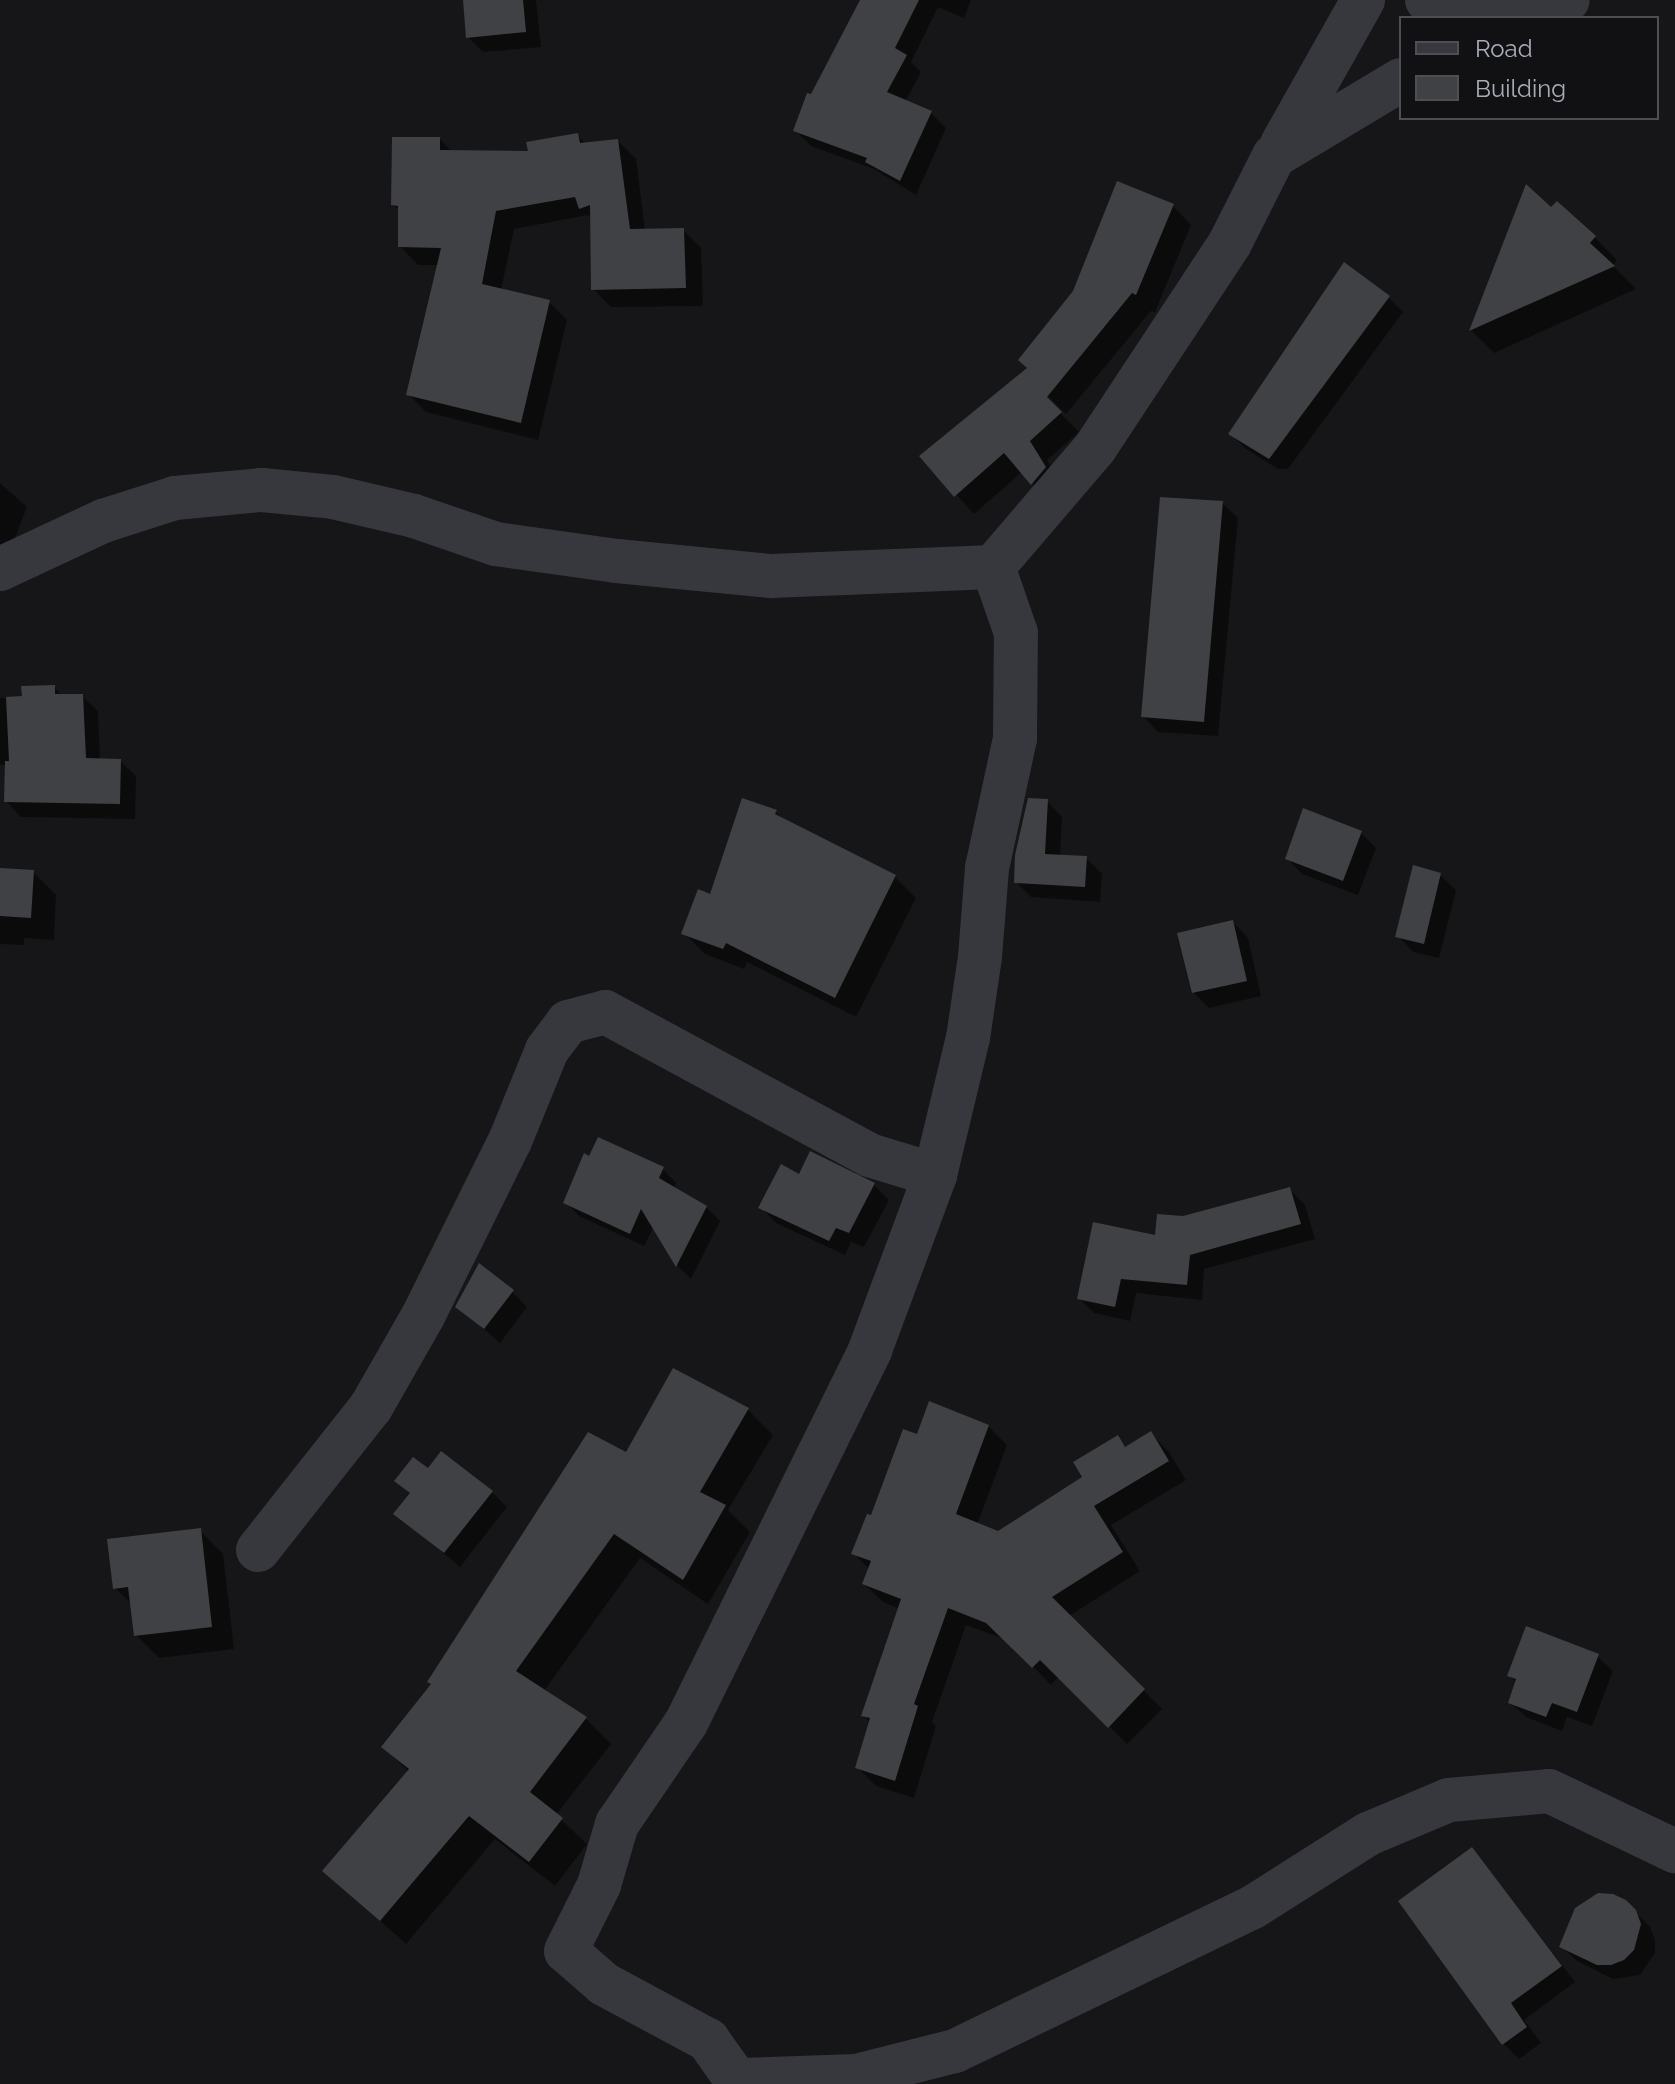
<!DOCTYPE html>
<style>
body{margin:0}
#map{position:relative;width:1675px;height:2084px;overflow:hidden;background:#161618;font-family:Raleway,sans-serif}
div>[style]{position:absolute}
.shadow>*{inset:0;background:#0007}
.building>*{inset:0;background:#404145}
.minor>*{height:44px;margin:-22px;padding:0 22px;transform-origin:22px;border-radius:22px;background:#37383d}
span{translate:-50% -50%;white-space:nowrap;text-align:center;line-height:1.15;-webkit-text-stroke:8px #111113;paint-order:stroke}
.legend{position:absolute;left:1399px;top:16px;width:260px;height:104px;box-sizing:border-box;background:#111113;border:2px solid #4d4f55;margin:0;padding:10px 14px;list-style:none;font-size:24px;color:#a8adb8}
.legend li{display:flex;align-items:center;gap:16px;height:40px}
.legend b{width:40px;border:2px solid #4d4f55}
</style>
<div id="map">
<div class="shadow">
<div style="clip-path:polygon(465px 0,536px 0,541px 47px,483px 52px,468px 37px)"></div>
<div style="clip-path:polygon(862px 0,971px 0,964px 18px,938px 7px,911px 62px,921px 72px,905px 102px,931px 113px,946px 128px,916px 195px,874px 169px,811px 146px,796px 131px)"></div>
<div style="clip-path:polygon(577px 135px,586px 144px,618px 141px,636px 159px,645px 231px,683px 230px,701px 248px,703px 306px,611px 307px,593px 289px,592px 220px,588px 215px,514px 229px,501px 290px,549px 302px,567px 320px,538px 440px,426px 412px,408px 394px,439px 265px,418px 265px,400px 246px,400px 211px,393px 205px,440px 139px,452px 152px,530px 153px)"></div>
<div style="clip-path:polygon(1527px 188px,1552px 210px,1558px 204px,1595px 238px,1617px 260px,1613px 266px,1636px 289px,1494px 353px,1471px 330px)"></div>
<div style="clip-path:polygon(1173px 206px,1191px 225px,1155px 312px,1151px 311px,1066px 414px,1041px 389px,1038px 391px,1079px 432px,1047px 460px,1063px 487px,1050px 502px,1022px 472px,974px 514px,922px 457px,1029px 369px)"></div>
<div style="clip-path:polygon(1388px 297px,1403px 312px,1288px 469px,1278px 469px,1246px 449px,1231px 434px)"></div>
<div style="clip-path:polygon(0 483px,27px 507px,8px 556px,0 553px)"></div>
<div style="clip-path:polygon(1222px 503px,1238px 518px,1218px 736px,1158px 732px,1143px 716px)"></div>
<div style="clip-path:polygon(54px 687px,63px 696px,82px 696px,98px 711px,100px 761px,120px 761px,136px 776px,135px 819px,21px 817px,6px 801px,7px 765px,0 765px,0 698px,24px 699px)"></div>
<div style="clip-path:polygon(1047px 801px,1062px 817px,1060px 857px,1086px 858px,1102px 874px,1100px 902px,1031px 897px,1016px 882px)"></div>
<div style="clip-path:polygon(776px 812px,786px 822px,895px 877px,916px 898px,856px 1017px,747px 962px,744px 969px,705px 954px,684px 933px)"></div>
<div style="clip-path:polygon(1361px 833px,1376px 848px,1358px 895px,1302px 874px,1287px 858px)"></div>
<div style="clip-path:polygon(0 870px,33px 872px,56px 895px,54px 940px,24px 938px,24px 945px,0 944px)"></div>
<div style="clip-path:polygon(1440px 875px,1456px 890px,1439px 958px,1413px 952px,1398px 936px)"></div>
<div style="clip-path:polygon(1233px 922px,1248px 938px,1261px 996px,1209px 1008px,1193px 992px)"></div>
<div style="clip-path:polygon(663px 1169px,676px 1183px,674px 1189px,706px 1207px,720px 1221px,691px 1279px,678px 1266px,654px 1226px,644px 1246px,579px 1216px,566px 1202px)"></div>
<div style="clip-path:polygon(799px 1177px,874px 1185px,889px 1200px,864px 1247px,851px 1242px,845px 1255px,776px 1223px,761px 1207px)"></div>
<div style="clip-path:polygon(1289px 1189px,1305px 1205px,1315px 1239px,1204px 1269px,1202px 1300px,1136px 1293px,1130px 1321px,1094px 1313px,1079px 1298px,1183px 1218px)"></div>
<div style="clip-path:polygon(512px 1292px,527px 1307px,500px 1343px,458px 1307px)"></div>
<div style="clip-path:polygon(673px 1371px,748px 1410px,773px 1435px,728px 1510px,750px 1532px,708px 1604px,640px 1558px,544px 1691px,586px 1719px,611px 1744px,556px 1815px,587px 1844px,555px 1886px,495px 1839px,406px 1944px,324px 1871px,409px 1772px,384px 1747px,627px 1455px)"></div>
<div style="clip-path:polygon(988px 1426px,1007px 1445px,977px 1525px,998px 1533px,1085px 1478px,1117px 1438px,1127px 1448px,1151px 1434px,1169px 1452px,1186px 1480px,1111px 1525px,1140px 1571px,1069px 1616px,1162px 1709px,1127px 1744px,1059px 1676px,1051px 1685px,1007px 1640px,966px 1625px,932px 1722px,936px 1726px,914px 1798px,876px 1786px,857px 1767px,871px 1723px,863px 1715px,900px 1609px,883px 1602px,864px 1584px,870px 1570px,853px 1553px,918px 1437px)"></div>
<div style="clip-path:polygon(428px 1471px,492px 1492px,507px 1507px,460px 1567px,396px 1514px,411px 1494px,397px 1480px)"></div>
<div style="clip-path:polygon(200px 1531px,223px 1554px,234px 1649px,159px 1658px,136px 1635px,133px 1605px,115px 1588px)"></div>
<div style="clip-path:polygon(1597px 1656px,1613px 1671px,1592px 1726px,1567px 1717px,1562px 1731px,1526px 1717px,1510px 1702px,1517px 1683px,1510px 1676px)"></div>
<div style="clip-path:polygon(1472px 1849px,1575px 1982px,1524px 2020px,1541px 2043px,1519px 2059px,1504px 2044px)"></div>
<div style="clip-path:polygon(1634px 1911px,1650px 1927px,1655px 1940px,1655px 1953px,1640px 1975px,1613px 1979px,1577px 1961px,1561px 1946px)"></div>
</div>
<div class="building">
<div style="clip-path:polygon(463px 0,523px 0,526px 32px,466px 38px)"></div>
<div style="clip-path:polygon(860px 0,919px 0,895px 48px,907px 55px,887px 92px,932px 111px,900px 181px,865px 162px,867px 158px,793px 131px,807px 93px,811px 94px)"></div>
<div style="clip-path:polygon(578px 133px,580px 143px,618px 139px,630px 229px,684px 228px,686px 288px,591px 290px,590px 205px,579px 209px,575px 197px,496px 211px,482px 284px,550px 300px,521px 423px,406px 395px,441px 248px,398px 247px,398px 206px,391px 205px,392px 137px,440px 137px,440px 150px,528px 151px,526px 142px)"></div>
<div style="clip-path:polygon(1117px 181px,1174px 204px,1136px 295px,1132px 293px,1047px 397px,1062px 412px,1030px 441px,1046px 467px,1031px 485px,1004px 453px,954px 497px,919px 456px,1027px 368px,1018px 360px,1073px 291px)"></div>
<div style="clip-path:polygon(1526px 184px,1551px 207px,1557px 201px,1596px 236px,1590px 243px,1615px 266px,1469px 331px)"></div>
<div style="clip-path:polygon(1344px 262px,1390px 296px,1269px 459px,1228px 434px)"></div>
<div style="clip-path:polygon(1160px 497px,1223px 501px,1204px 722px,1141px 717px)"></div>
<div style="clip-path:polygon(55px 685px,55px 694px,83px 694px,86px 758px,121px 759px,120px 804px,4px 802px,5px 761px,9px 761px,6px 697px,22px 696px,21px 686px)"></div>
<div style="clip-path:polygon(742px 798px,777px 810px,775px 814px,896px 875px,835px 998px,726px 943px,723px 949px,681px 934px,698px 889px,710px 894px)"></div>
<div style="clip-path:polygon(1028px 798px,1048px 799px,1045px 854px,1087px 856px,1085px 887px,1014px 883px,1015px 855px)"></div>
<div style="clip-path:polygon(1303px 808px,1362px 831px,1343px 881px,1285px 859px)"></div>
<div style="clip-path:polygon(1413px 865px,1441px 873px,1424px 944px,1395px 937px)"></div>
<div style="clip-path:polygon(0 868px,34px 870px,31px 918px,0 916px)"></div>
<div style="clip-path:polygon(1233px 920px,1247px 981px,1192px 993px,1177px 933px)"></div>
<div style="clip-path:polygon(598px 1137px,664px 1167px,659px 1178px,707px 1206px,676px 1267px,641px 1209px,630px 1234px,563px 1203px,584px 1153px,589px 1156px)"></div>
<div style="clip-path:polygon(810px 1151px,875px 1183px,849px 1233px,836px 1228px,829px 1241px,758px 1208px,781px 1164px,799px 1174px)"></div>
<div style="clip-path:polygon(1290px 1187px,1301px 1224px,1190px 1255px,1187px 1285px,1121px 1279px,1115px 1307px,1077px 1299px,1093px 1222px,1155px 1235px,1157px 1214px,1183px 1216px)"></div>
<div style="clip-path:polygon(479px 1263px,514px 1290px,484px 1329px,455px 1307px)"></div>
<div style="clip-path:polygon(673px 1368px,749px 1408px,700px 1492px,726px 1505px,683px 1580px,614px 1534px,516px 1671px,587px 1717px,530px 1792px,563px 1818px,529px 1862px,469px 1816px,380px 1921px,322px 1871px,409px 1769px,381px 1747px,431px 1684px,427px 1682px,588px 1432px,626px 1452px)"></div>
<div style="clip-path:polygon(929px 1401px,989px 1425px,956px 1514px,998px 1531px,1082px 1477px,1073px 1462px,1118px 1435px,1125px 1447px,1151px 1431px,1169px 1461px,1094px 1506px,1123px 1552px,1052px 1597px,1145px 1689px,1108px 1728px,1040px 1660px,1032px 1668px,986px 1623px,948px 1608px,914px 1704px,918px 1706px,895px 1781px,855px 1768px,870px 1718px,861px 1716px,901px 1599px,862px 1584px,871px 1561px,851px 1554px,867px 1514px,871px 1515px,903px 1429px,917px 1434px)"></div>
<div style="clip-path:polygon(441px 1451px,493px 1491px,444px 1553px,393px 1514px,410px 1493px,394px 1481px,413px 1457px,428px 1468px)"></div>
<div style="clip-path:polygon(201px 1528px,212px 1627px,134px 1636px,128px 1587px,113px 1589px,107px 1539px)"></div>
<div style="clip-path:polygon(1526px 1626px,1599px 1654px,1577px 1712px,1552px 1703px,1546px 1717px,1508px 1703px,1516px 1679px,1507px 1676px)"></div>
<div style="clip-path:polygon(1472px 1847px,1562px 1966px,1511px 2003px,1527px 2027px,1502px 2045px,1398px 1901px)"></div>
<div style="clip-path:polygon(1598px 1893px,1613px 1894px,1626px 1900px,1636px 1910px,1641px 1924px,1634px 1950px,1624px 1960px,1611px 1965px,1597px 1965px,1559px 1947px,1575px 1908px)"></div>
</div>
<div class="minor">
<div style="left:1427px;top:0;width:80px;rotate:13deg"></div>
<div style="left:1522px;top:18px;width:49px;rotate:-21.4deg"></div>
<div style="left:1282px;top:144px;width:165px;rotate:-60.6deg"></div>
<div style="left:0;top:569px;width:114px;rotate:-25deg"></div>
<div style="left:103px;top:521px;width:76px;rotate:-17.7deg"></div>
<div style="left:175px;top:498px;width:87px;rotate:-5.3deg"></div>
<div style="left:262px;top:490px;width:71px;rotate:5.6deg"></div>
<div style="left:333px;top:497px;width:83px;rotate:13.2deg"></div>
<div style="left:414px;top:516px;width:87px;rotate:18.9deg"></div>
<div style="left:496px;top:544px;width:122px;rotate:8deg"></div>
<div style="left:617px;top:561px;width:155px;rotate:5.6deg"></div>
<div style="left:771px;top:576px;width:222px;rotate:-2.3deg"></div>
<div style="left:258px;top:1550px;width:182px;rotate:-51.7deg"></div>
<div style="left:371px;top:1407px;width:105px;rotate:-60.3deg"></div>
<div style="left:423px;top:1316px;width:195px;rotate:-63.6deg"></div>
<div style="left:510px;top:1141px;width:98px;rotate:-67.9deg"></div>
<div style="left:547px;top:1050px;width:35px;rotate:-53deg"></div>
<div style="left:568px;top:1022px;width:38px;rotate:-15deg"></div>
<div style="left:605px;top:1012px;width:300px;rotate:28.4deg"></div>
<div style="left:869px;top:1155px;width:69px;rotate:16.9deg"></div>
<div style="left:740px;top:2080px;width:116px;rotate:-2deg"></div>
<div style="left:856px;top:2076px;width:102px;rotate:-14.2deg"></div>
<div style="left:955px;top:2051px;width:331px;rotate:-25.8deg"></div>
<div style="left:1253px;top:1907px;width:136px;rotate:-32.4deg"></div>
<div style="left:1368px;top:1834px;width:88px;rotate:-22.8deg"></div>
<div style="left:1449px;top:1800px;width:100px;rotate:-5.1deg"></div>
<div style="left:1549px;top:1791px;width:140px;rotate:25.5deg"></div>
<div style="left:739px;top:2084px;width:54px;rotate:-125.2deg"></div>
<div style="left:708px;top:2040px;width:118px;rotate:-151.7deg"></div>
<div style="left:604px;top:1984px;width:50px;rotate:-139deg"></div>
<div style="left:566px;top:1951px;width:74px;rotate:-63.4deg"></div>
<div style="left:599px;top:1885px;width:64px;rotate:-73.6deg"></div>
<div style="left:617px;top:1824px;width:122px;rotate:-55.7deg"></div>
<div style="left:686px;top:1723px;width:416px;rotate:-63.7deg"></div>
<div style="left:870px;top:1350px;width:187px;rotate:-69.6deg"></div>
<div style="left:935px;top:1175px;width:141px;rotate:-76.5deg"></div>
<div style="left:968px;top:1038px;width:82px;rotate:-81.6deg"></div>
<div style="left:980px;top:957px;width:89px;rotate:-85.5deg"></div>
<div style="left:987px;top:868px;width:133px;rotate:-77.8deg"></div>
<div style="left:1015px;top:738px;width:105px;rotate:-89.5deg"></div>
<div style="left:1016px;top:633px;width:70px;rotate:-109.2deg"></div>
<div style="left:993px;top:567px;width:157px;rotate:-49.4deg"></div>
<div style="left:1095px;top:448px;width:245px;rotate:-56.6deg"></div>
<div style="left:1230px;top:243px;width:97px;rotate:-63.2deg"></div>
<div style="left:1274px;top:156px;width:148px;rotate:-30.9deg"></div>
</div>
<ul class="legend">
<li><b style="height:10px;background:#37383d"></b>Road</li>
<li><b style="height:22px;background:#404145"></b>Building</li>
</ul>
</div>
